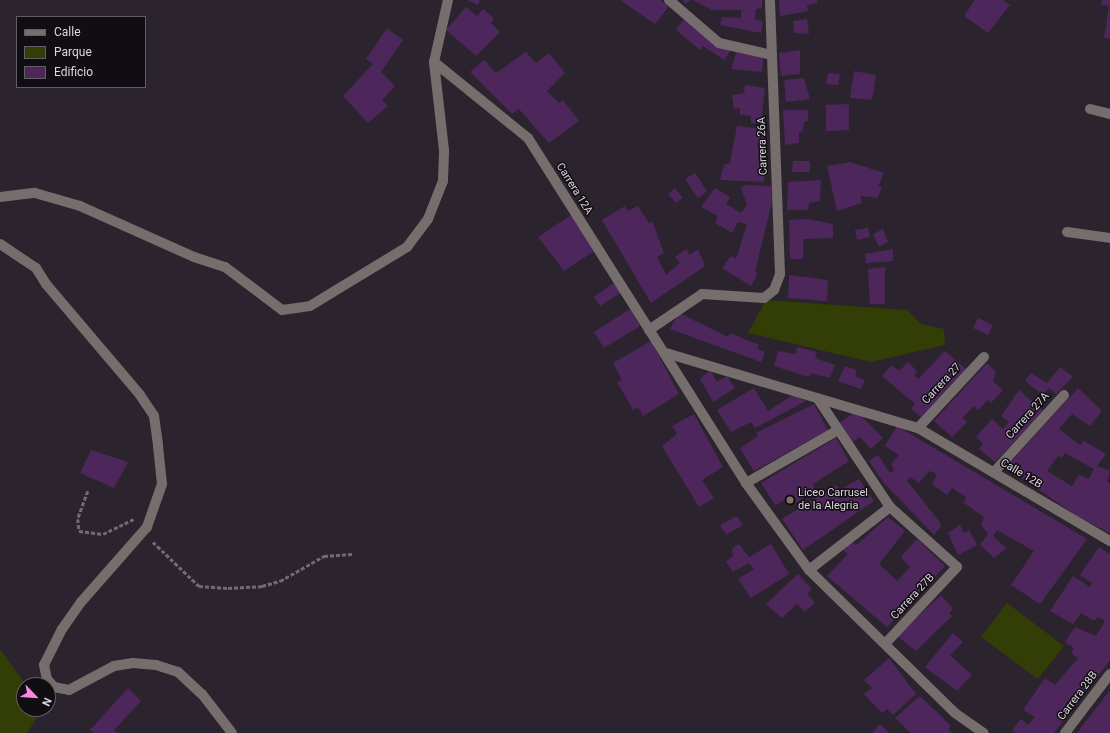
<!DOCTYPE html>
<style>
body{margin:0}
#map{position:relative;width:1110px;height:733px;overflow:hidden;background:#2b242e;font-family:Roboto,sans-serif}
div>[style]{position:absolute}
.green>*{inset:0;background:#323e05}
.building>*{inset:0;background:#4d275b}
.path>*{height:2.5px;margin-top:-1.25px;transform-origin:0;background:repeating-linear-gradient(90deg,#706a73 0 4px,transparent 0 6px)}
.minor>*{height:10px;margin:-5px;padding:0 5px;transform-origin:5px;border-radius:5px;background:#756e6d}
.dots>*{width:11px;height:11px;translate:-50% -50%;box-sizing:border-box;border:2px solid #110e13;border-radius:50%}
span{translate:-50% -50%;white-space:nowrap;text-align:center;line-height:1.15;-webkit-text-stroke:3px #110e13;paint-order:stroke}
.street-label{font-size:11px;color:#dcd7de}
.poi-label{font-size:11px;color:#dcd7de}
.left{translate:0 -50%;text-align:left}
.legend{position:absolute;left:16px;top:16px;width:130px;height:72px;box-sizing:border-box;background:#110e13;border:1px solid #625e64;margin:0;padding:5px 7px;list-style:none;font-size:12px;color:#dcd7de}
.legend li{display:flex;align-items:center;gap:8px;height:20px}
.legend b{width:20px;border:1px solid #625e64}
.north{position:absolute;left:16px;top:677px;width:40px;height:40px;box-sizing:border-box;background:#110e13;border:1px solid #625e64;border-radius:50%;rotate:115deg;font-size:11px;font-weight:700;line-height:16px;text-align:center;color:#dcd7de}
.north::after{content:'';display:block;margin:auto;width:14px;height:18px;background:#fb87e5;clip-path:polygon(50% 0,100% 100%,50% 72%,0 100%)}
</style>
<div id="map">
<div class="green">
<div style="clip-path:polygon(766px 300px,907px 310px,921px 324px,944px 329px,945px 345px,871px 362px,748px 333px)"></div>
<div style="clip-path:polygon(1007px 603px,1064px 646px,1038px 679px,981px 637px)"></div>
<div style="clip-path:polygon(0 649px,26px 685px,24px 709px,35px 709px,36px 719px,27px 733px,0 733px)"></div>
</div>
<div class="building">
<div style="clip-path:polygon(467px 0,480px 0,478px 5px)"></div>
<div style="clip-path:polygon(620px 0,660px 0,669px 6px,655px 24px)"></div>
<div style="clip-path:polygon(682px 0,690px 0,686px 4px)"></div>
<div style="clip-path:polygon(693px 0,762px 0,762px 8px,756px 9px,755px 20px,763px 21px,761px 33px,720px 25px,722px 17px,741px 18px,741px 10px,712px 10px)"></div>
<div style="clip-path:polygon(779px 0,817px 0,817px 3px,807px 5px,808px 11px,780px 16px)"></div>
<div style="clip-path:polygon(975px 0,1003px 0,1010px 5px,988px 33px,964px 16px)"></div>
<div style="clip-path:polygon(1102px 0,1110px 0,1110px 38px,1104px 38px,1109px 6px,1101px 5px)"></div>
<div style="clip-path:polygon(466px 7px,477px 16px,483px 9px,494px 18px,491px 23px,500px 32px,476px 56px,446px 30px)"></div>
<div style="clip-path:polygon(685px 17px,731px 50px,724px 60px,703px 46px,700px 50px,676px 30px)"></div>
<div style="clip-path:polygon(807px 19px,809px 34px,794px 33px,793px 21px)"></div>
<div style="clip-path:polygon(387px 28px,403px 40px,381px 72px,395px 86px,382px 100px,388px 106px,368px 123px,343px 96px,373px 64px,366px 59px)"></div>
<div style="clip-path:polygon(738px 47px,764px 49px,762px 72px,731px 69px)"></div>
<div style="clip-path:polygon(800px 50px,800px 74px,781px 76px,779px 53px)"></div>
<div style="clip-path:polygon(526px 52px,536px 63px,549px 53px,565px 73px,547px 91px,559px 103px,563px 100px,579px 121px,549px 143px,519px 109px,512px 114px,470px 72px,484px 60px,496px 73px)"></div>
<div style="clip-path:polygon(854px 71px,876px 75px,872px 100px,850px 98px)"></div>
<div style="clip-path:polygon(828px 73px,840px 74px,838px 85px,826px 84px)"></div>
<div style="clip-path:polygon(804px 78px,810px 99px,786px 102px,784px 80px)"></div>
<div style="clip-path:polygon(745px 85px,765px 88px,761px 124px,751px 123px,751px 116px,740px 115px,740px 108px,734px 109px,732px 95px,744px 93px)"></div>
<div style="clip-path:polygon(849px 104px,849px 130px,826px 131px,826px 105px)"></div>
<div style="clip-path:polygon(783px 110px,808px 110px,808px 121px,804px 122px,803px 131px,799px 132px,799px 143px,785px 145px)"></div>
<div style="clip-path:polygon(737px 126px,764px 129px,764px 182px,720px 180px,724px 165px,730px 163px)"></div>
<div style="clip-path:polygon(793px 161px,810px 161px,810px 172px,792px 172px)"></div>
<div style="clip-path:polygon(850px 162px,884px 173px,878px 186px,882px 188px,877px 198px,860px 196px,862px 203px,837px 211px,827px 166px)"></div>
<div style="clip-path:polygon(695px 173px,707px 191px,698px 198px,685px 179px)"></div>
<div style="clip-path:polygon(821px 180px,820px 201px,809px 203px,808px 210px,787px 210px,788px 182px)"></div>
<div style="clip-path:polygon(745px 185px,771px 186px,772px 202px,755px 272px,758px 273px,751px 286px,722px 268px,731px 256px,736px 259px,747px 224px,738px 222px,732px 233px,715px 223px,718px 216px,701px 207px,715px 188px,730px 197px,726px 204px,741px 213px,747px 205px,741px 188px)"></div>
<div style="clip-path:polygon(675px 188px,683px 198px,676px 203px,668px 194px)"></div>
<div style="clip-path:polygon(625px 206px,628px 211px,638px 206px,649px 223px,652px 221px,664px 253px,657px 257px,666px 275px,680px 263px,675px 257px,686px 249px,690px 255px,698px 249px,705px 266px,651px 303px,602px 220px)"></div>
<div style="clip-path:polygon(571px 215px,596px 250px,564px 271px,538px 237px)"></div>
<div style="clip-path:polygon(808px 219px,833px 224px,833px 238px,803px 239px,803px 259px,790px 259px,789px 220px)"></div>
<div style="clip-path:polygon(868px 228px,870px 237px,857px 240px,855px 230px)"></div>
<div style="clip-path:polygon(883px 229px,888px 242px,879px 247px,873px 234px)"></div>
<div style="clip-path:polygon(893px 249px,893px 261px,866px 263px,865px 254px)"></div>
<div style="clip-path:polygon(885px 267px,885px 304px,870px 304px,868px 269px)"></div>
<div style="clip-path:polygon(789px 275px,828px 280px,827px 301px,788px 298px)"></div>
<div style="clip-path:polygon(615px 282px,622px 292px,600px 306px,594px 297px)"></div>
<div style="clip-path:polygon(630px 309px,640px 326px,604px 348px,594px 332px)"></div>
<div style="clip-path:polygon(679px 313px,728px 337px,730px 333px,759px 345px,757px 349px,765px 352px,761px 362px,670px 329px)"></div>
<div style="clip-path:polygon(978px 318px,993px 325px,988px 335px,973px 328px)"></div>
<div style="clip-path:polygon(651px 341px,679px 394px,643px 416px,638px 407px,633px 410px,617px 382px,622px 380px,613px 363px)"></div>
<div style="clip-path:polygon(798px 347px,817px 352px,815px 358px,835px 365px,830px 378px,811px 373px,809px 377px,774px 366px,778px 351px,795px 354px)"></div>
<div style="clip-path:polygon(945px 351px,966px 369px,921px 417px,911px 409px,915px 404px,882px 376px,892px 365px,899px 371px,908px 362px,917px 371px,914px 375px,918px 379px)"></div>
<div style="clip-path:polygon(987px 363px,996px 372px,993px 381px,1003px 390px,991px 403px,988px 400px,978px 410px,974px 406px,962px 418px,967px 422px,952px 437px,934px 421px)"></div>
<div style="clip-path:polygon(845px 366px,857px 370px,855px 376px,865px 380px,861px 389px,838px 381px)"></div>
<div style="clip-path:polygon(1060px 367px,1073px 377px,1056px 394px,1049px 388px,1043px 395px,1025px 381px,1031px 373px,1047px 383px)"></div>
<div style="clip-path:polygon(710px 370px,717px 382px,727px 376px,735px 388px,713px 402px,700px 379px)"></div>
<div style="clip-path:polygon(754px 388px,768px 411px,793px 395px,806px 401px,755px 428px,751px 422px,731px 432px,717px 410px)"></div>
<div style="clip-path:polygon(evenodd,1078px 388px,1102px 411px,1090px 426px,1072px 414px,1059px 429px,1080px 445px,1084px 441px,1106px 454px,1097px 466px,1110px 471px,1107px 482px,1110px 483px,1110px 533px,1077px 516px,1006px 467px,1078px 388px,1065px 453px,1094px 469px,1089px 479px,1079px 475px,1072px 486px,1047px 471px,1058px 456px,1061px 458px,1065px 453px)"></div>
<div style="clip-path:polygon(1019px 390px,1043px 411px,995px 462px,979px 449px,983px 443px,976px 437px,992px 419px,1003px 429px,1009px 422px,1001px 416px)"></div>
<div style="clip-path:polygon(814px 404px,828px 430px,754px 471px,740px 448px,758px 436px,756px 433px)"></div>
<div style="clip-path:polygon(856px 411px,883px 438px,871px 449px,860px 437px,853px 442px,838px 424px)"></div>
<div style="clip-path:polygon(694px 414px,723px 467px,702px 480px,714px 498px,699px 507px,662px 446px,677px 434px,672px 426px)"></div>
<div style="clip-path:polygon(897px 426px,1087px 539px,1040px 604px,1011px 585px,1034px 551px,997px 530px,993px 536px,1006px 548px,994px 558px,980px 545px,988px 534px,981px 525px,984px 517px,964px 503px,966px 497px,952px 488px,947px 495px,932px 484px,937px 474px,929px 471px,919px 483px,910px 477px,907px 481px,939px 521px,941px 526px,934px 535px,883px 482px,869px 461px,878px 455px,890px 473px,894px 470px,891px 464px,899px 455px,885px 446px)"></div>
<div style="clip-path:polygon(836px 438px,849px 461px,813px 484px,816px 492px,789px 506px,785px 500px,775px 505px,761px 483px)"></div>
<div style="clip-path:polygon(91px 450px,128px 462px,114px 488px,80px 473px)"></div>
<div style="clip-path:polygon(859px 479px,874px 501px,803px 550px,782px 519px,836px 485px,840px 490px)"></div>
<div style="clip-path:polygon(737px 516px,743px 525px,726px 535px,720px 525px)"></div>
<div style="clip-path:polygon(888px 517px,905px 531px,879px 564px,897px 581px,910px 567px,901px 557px,917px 539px,945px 566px,887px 627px,827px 576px,848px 554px,843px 550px,852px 542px,856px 545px)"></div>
<div style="clip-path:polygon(960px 525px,964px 533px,969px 530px,977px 545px,958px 555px,948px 533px)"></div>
<div style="clip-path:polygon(739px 544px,749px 557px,771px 544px,789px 574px,751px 598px,738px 579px,754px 569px,749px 563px,733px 572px,726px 562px,733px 556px,732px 549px)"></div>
<div style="clip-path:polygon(1099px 547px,1110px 554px,1110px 660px,1054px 733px,1015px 733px,1012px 730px,1021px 719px,1028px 725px,1035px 717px,1023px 710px,1045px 678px,1055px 685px,1078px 658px,1071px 653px,1074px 648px,1065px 642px,1075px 627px,1096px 636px,1105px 621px,1098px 617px,1094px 621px,1081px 613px,1073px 624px,1050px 611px,1073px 576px,1090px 587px,1092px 583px,1080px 575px)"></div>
<div style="clip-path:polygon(798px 574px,812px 589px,807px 594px,815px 602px,805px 612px,797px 604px,782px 618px,766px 604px)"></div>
<div style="clip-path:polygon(941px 595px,953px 609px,949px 613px,952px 616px,916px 651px,897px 636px)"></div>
<div style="clip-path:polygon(953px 633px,963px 642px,950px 655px,972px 675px,957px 691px,925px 667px)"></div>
<div style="clip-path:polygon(889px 658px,916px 694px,893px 715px,887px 709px,882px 713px,864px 694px,872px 688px,864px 680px)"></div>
<div style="clip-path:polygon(128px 688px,141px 701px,114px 730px,117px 733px,94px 733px,90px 730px)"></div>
<div style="clip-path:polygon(1110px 690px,1110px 733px,1077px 733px)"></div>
<div style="clip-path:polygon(920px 696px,951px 726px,948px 729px,952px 733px,911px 733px,895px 718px)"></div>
<div style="clip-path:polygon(880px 724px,889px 733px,872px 733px)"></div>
</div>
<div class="path">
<div style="left:88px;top:491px;width:30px;rotate:110deg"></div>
<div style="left:78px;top:519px;width:12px;rotate:85deg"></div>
<div style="left:79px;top:531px;width:24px;rotate:7deg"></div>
<div style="left:103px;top:534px;width:34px;rotate:-26deg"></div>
<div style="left:153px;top:542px;width:64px;rotate:43.7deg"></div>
<div style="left:199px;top:586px;width:29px;rotate:4deg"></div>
<div style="left:228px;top:588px;width:34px;rotate:-3deg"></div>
<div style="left:262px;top:586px;width:19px;rotate:-16deg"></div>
<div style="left:280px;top:581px;width:51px;rotate:-29.6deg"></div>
<div style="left:324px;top:556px;width:28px;rotate:-4deg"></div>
</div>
<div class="minor">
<div style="left:669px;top:0;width:66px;rotate:40.7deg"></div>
<div style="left:719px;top:43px;width:54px;rotate:12.8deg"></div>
<div style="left:434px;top:62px;width:121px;rotate:39deg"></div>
<div style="left:528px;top:138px;width:408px;rotate:57.7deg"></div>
<div style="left:746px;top:483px;width:107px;rotate:54.1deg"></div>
<div style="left:809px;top:570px;width:204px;rotate:44.4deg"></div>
<div style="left:955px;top:713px;width:35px;rotate:35deg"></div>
<div style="left:1090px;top:109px;width:21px;rotate:14deg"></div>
<div style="left:0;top:197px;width:35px;rotate:-7deg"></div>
<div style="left:35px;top:193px;width:47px;rotate:16.1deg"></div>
<div style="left:80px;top:206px;width:125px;rotate:24.1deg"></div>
<div style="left:194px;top:257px;width:33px;rotate:18deg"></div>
<div style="left:225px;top:267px;width:71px;rotate:37deg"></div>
<div style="left:282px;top:310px;width:28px;rotate:-8deg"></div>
<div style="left:310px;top:306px;width:114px;rotate:-31.3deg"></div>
<div style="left:407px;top:247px;width:35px;rotate:-53deg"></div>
<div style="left:428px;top:219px;width:41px;rotate:-68.5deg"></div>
<div style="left:443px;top:181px;width:31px;rotate:-88deg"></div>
<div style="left:444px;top:150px;width:89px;rotate:-96.5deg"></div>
<div style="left:434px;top:62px;width:64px;rotate:-77.3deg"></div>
<div style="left:1067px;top:232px;width:43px;rotate:7.9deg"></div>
<div style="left:0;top:244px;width:43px;rotate:33.7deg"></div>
<div style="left:36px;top:268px;width:19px;rotate:58deg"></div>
<div style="left:46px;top:284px;width:145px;rotate:49.7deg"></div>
<div style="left:140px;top:395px;width:25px;rotate:56deg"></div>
<div style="left:154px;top:416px;width:30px;rotate:82deg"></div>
<div style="left:158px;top:446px;width:38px;rotate:84deg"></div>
<div style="left:162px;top:484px;width:46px;rotate:109.2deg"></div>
<div style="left:147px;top:527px;width:100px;rotate:131.3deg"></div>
<div style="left:81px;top:602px;width:33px;rotate:125deg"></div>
<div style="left:62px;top:629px;width:40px;rotate:116.6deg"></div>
<div style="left:44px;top:665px;width:14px;rotate:78deg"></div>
<div style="left:47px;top:679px;width:11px;rotate:49deg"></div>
<div style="left:54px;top:687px;width:15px;rotate:11deg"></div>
<div style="left:69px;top:690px;width:51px;rotate:-28.1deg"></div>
<div style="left:114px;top:666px;width:19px;rotate:-9deg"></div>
<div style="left:133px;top:663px;width:23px;rotate:5deg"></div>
<div style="left:156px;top:665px;width:23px;rotate:18deg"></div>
<div style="left:178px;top:672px;width:33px;rotate:43deg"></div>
<div style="left:202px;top:694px;width:49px;rotate:52.4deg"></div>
<div style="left:649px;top:330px;width:64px;rotate:-34.2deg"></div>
<div style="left:702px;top:294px;width:62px;rotate:3.7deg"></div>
<div style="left:764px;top:298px;width:13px;rotate:-39deg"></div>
<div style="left:774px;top:290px;width:17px;rotate:-69deg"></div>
<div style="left:780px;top:274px;width:274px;rotate:-92.1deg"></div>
<div style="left:666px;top:353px;width:263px;rotate:16.6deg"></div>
<div style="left:918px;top:428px;width:223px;rotate:30.5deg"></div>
<div style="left:818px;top:399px;width:130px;rotate:56.3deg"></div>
<div style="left:890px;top:507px;width:90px;rotate:41.8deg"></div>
<div style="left:957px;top:567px;width:104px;rotate:133.1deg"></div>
<div style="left:918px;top:428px;width:97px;rotate:-47.1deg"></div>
<div style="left:994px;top:472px;width:104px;rotate:-47.7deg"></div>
<div style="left:746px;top:483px;width:106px;rotate:-29.9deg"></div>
<div style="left:809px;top:570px;width:103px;rotate:-37.9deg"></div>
<div style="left:1065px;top:733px;width:74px;rotate:-52.7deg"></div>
</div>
<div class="dots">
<div style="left:790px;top:500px;background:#8d6e63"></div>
</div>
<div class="street-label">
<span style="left:763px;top:146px;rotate:-92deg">Carrera 26A</span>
<span style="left:574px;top:189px;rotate:58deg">Carrera 12A</span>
<span style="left:942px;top:384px;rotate:-47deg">Carrera 27</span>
<span style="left:1028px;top:416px;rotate:-48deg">Carrera 27A</span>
<span style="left:1021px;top:474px;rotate:31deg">Calle 12B</span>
<span style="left:913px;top:597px;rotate:-47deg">Carrera 27B</span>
<span style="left:1078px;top:696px;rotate:-53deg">Carrera 28B</span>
</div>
<div class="poi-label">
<span class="left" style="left:798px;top:500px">Liceo Carrusel<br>de la Alegria</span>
</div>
<ul class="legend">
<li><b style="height:5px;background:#756e6d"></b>Calle</li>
<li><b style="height:11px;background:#323e05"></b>Parque</li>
<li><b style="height:11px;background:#4d275b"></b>Edificio</li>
</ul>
<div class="north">N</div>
</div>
